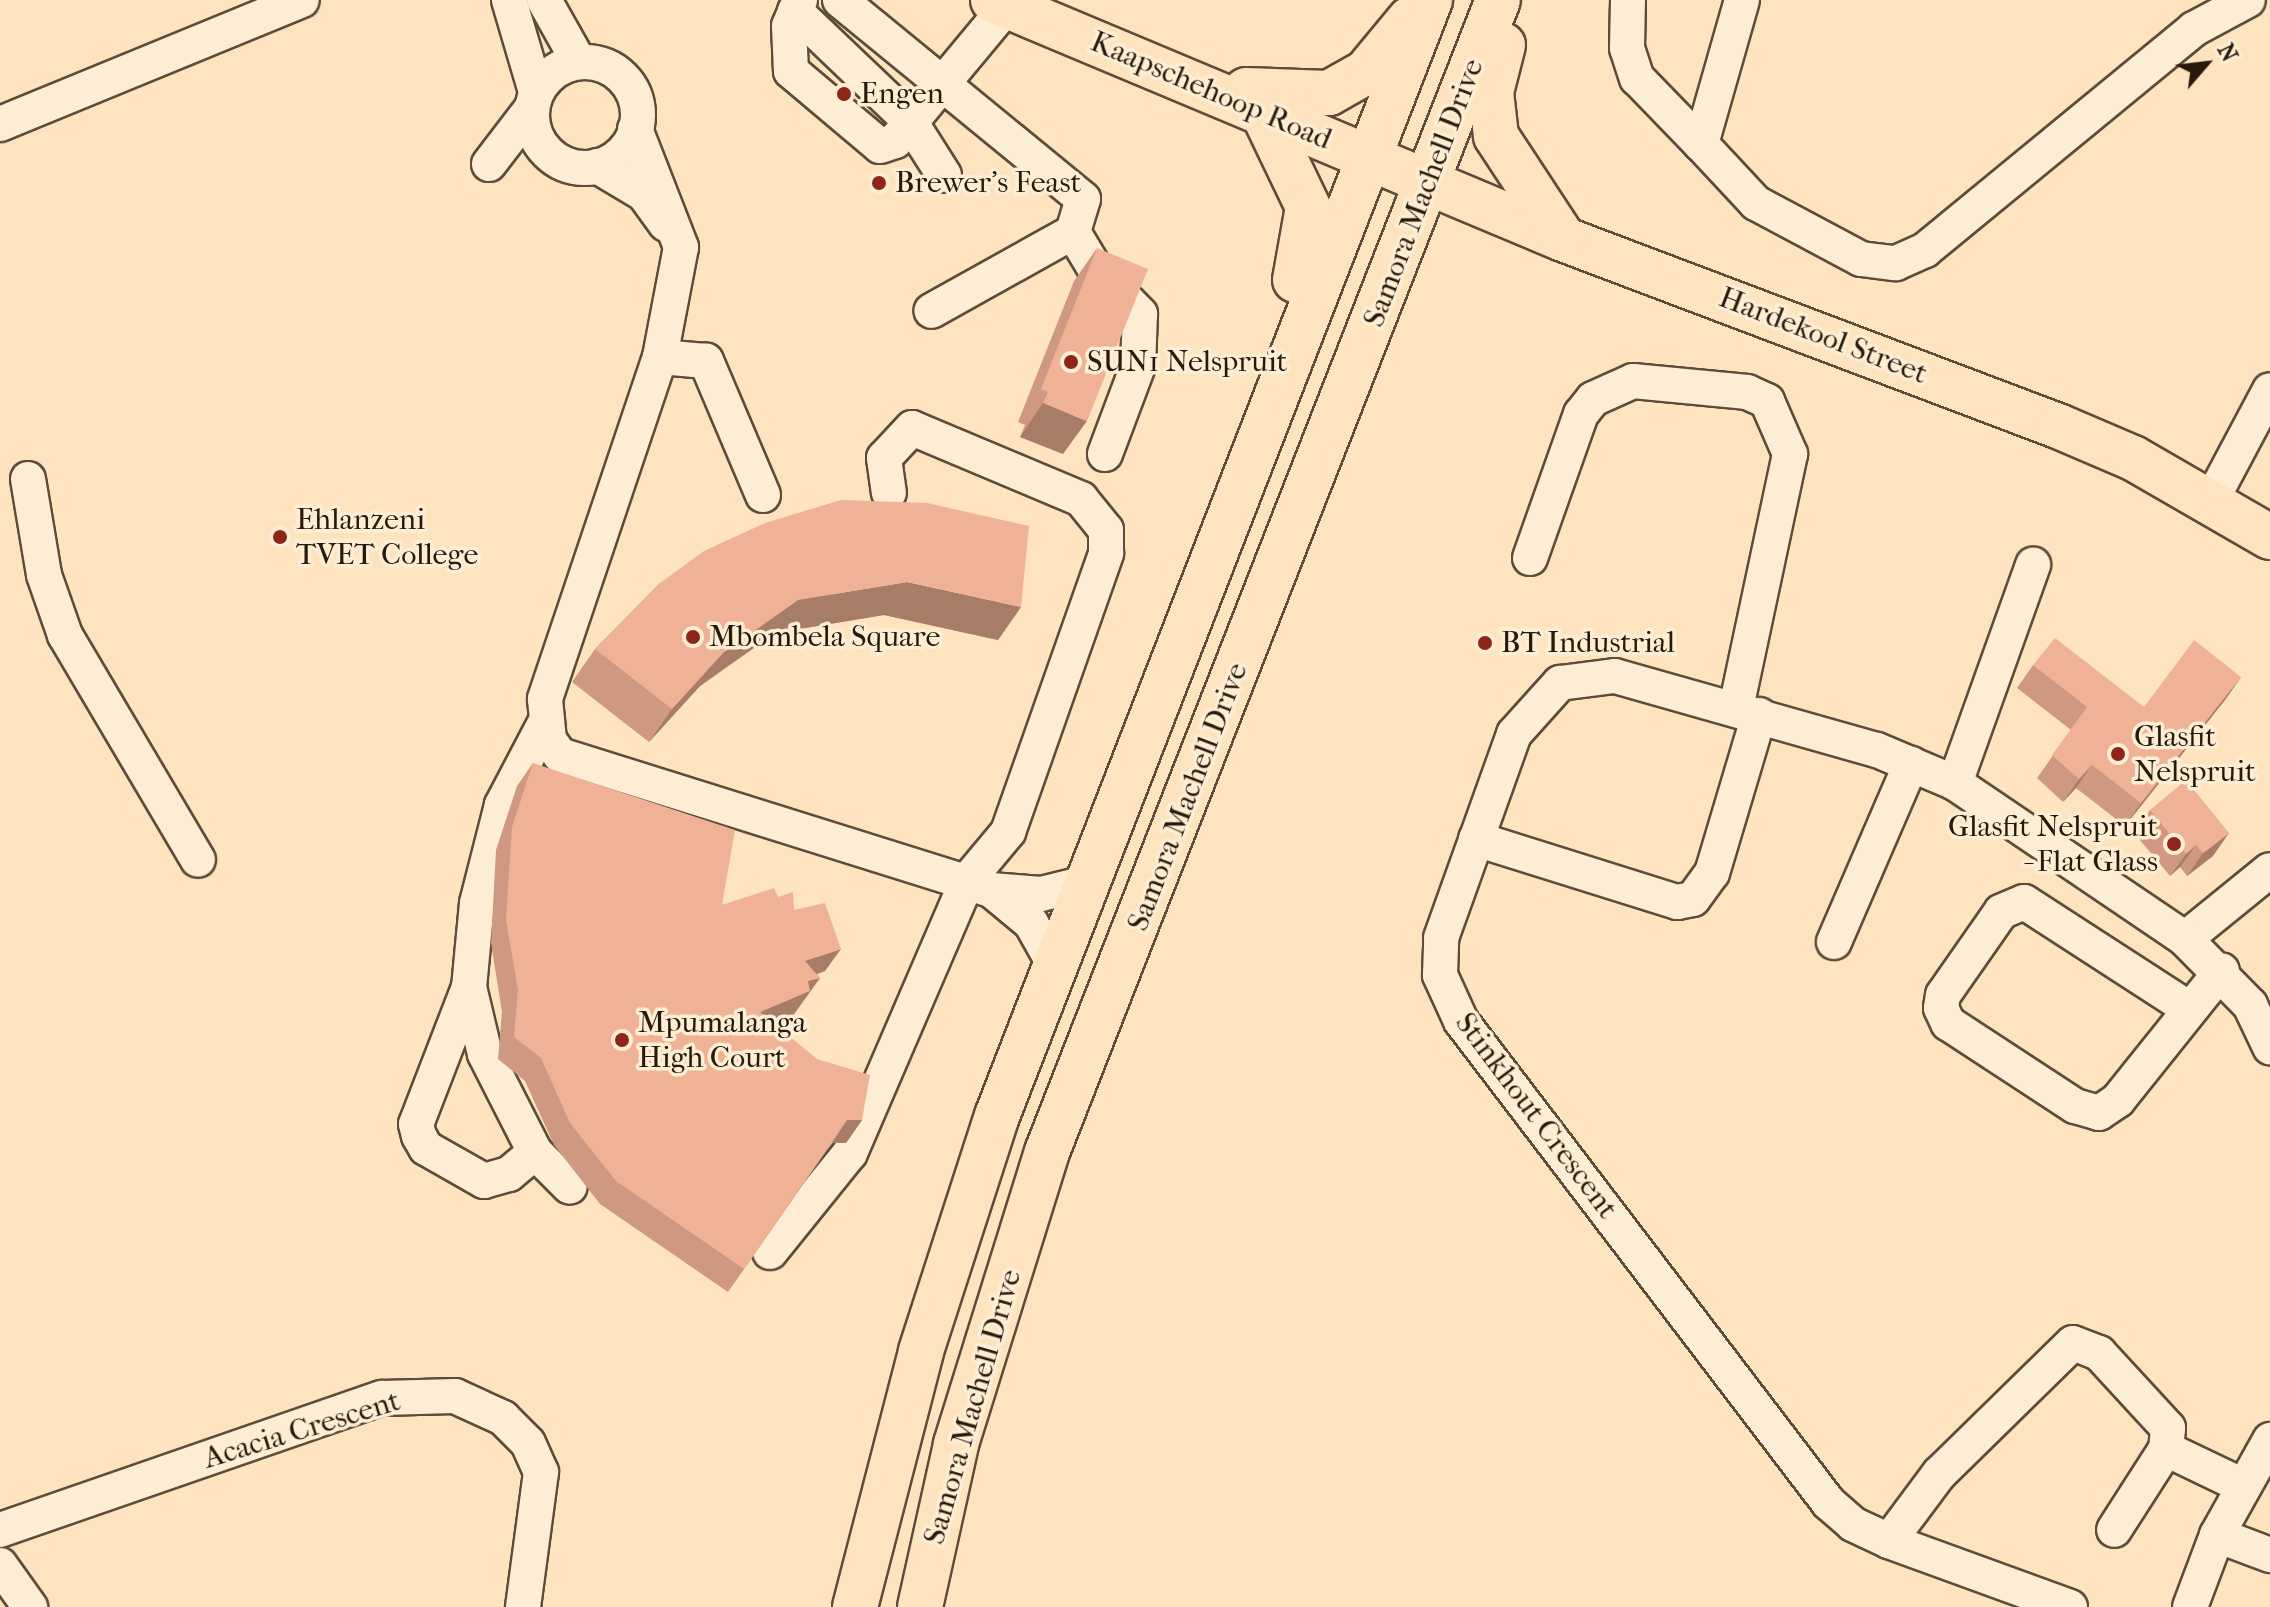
<!DOCTYPE html>
<style>
body{margin:0}
#map{position:relative;width:2270px;height:1607px;overflow:hidden;background:#fee3bf;font-family:"IM FELL French Canon",serif}
div>[style]{position:absolute}
.roads{filter:drop-shadow(2px 0 #5c4c39) drop-shadow(-2px 0 #5c4c39) drop-shadow(0 2px #5c4c39) drop-shadow(0 -2px #5c4c39)}
.minor>*{height:34px;margin:-17px;padding:0 17px;transform-origin:17px;border-radius:17px;background:#feedd5}
.minor>.ring{margin:-17px;padding:0;box-sizing:content-box;background:none;border:34px solid #feedd5;border-radius:50%}
.major>*{height:44px;margin:-22px;padding:0 22px;transform-origin:22px;border-radius:22px;background:#fee3bf}
.wall>*{inset:0;background:#ce9980}
.shaded-wall>*{inset:0;background:#a77d68}
.building>*{inset:0;background:#efb295}
.dots>*{width:22px;height:22px;translate:-50% -50%;box-sizing:border-box;border:4px solid #feedd5;border-radius:50%}
span{translate:-50% -50%;white-space:nowrap;text-align:center;line-height:1.15;-webkit-text-stroke:7px #feedd5;paint-order:stroke}
.street-label{font-size:30px;color:#261a0c}
.poi-label{font-size:30px;color:#261a0c}
.left{translate:0 -50%;text-align:left}
.right{translate:-100% -50%;text-align:right}
.north{position:absolute;left:2166px;top:24px;width:80px;height:80px;-webkit-text-stroke:6px #feedd5;paint-order:stroke;rotate:62deg;font-size:22px;font-weight:700;line-height:32px;text-align:center;color:#261a0c}
.north::after{content:'';display:block;margin:auto;width:28px;height:36px;background:#261a0c;clip-path:polygon(50% 0,100% 100%,50% 72%,0 100%)}
</style>
<div id="map">
<div class="roads">
<div class="minor">
<div style="left:509px;top:0;width:96px;rotate:73.6deg"></div>
<div style="left:544px;top:0;width:71px;rotate:60.6deg"></div>
<div style="left:800px;top:0;width:28px;rotate:113deg"></div>
<div style="left:789px;top:26px;width:45px;rotate:87.5deg"></div>
<div style="left:791px;top:71px;width:116px;rotate:40.1deg"></div>
<div style="left:880px;top:146px;width:16px;rotate:-18deg"></div>
<div style="left:895px;top:141px;width:175px;rotate:-50.3deg"></div>
<div style="left:840px;top:0;width:314px;rotate:39.3deg"></div>
<div style="left:1083px;top:199px;width:34px;rotate:107deg"></div>
<div style="left:1073px;top:232px;width:162px;rotate:150.9deg"></div>
<div style="left:1628px;top:0;width:48px;rotate:91.2deg"></div>
<div style="left:1627px;top:48px;width:32px;rotate:72deg"></div>
<div style="left:1637px;top:78px;width:92px;rotate:45.9deg"></div>
<div style="left:1742px;top:0;width:150px;rotate:105.9deg"></div>
<div style="left:1701px;top:144px;width:81px;rotate:47deg"></div>
<div style="left:1756px;top:203px;width:119px;rotate:28.1deg"></div>
<div style="left:1861px;top:259px;width:35px;rotate:7deg"></div>
<div style="left:1896px;top:263px;width:32px;rotate:-24deg"></div>
<div style="left:1925px;top:250px;width:348px;rotate:-39.4deg"></div>
<div style="left:2194px;top:29px;width:61px;rotate:-28.2deg"></div>
<div style="left:795px;top:11px;width:158px;rotate:43.7deg"></div>
<div style="left:909px;top:120px;width:65px;rotate:57.5deg"></div>
<div class="ring" style="left:532px;top:62px;width:72px;height:72px"></div>
<div style="left:0;top:124px;width:326px;rotate:-22.3deg"></div>
<div style="left:635px;top:129px;width:127px;rotate:68.7deg"></div>
<div style="left:681px;top:247px;width:112px;rotate:100.8deg"></div>
<div style="left:489px;top:164px;width:71px;rotate:-52.5deg"></div>
<div style="left:597px;top:166px;width:55px;rotate:30.8deg"></div>
<div style="left:644px;top:194px;width:37px;rotate:54deg"></div>
<div style="left:1073px;top:232px;width:41px;rotate:59deg"></div>
<div style="left:1094px;top:267px;width:66px;rotate:45.6deg"></div>
<div style="left:1140px;top:314px;width:52px;rotate:92.2deg"></div>
<div style="left:1138px;top:366px;width:94px;rotate:110.6deg"></div>
<div style="left:28px;top:479px;width:97px;rotate:80.5deg"></div>
<div style="left:44px;top:575px;width:64px;rotate:70.7deg"></div>
<div style="left:65px;top:635px;width:261px;rotate:59.4deg"></div>
<div style="left:763px;top:495px;width:146px;rotate:-113deg"></div>
<div style="left:706px;top:361px;width:46px;rotate:-175deg"></div>
<div style="left:660px;top:357px;width:361px;rotate:108.6deg"></div>
<div style="left:545px;top:699px;width:41px;rotate:84.4deg"></div>
<div style="left:549px;top:740px;width:19px;rotate:54deg"></div>
<div style="left:560px;top:755px;width:452px;rotate:17.4deg"></div>
<div style="left:991px;top:890px;width:52px;rotate:39.5deg"></div>
<div style="left:1031px;top:923px;width:47px;rotate:60.7deg"></div>
<div style="left:2212px;top:499px;width:123px;rotate:-62deg"></div>
<div style="left:1530px;top:558px;width:153px;rotate:-70.5deg"></div>
<div style="left:1581px;top:414px;width:19px;rotate:-51deg"></div>
<div style="left:1593px;top:399px;width:44px;rotate:-24.2deg"></div>
<div style="left:1633px;top:381px;width:115px;rotate:5.5deg"></div>
<div style="left:1747px;top:392px;width:22px;rotate:24deg"></div>
<div style="left:1767px;top:401px;width:58px;rotate:66.5deg"></div>
<div style="left:1790px;top:454px;width:260px;rotate:102deg"></div>
<div style="left:545px;top:723px;width:93px;rotate:117.7deg"></div>
<div style="left:502px;top:805px;width:101px;rotate:104.3deg"></div>
<div style="left:477px;top:903px;width:84px;rotate:95.4deg"></div>
<div style="left:469px;top:987px;width:69px;rotate:76.6deg"></div>
<div style="left:485px;top:1054px;width:110px;rotate:63deg"></div>
<div style="left:535px;top:1152px;width:49px;rotate:45deg"></div>
<div style="left:1955px;top:783px;width:232px;rotate:-70.3deg"></div>
<div style="left:1476px;top:839px;width:211px;rotate:17.4deg"></div>
<div style="left:1677px;top:902px;width:16px;rotate:-11deg"></div>
<div style="left:1693px;top:899px;width:32px;rotate:-54deg"></div>
<div style="left:1712px;top:873px;width:165px;rotate:-73.4deg"></div>
<div style="left:991px;top:890px;width:50px;rotate:4.6deg"></div>
<div style="left:1041px;top:894px;width:46px;rotate:-13.7deg"></div>
<div style="left:2185px;top:939px;width:109px;rotate:-39.1deg"></div>
<div style="left:1834px;top:942px;width:194px;rotate:-66.6deg"></div>
<div style="left:469px;top:987px;width:147px;rotate:111.1deg"></div>
<div style="left:416px;top:1124px;width:12px;rotate:76deg"></div>
<div style="left:419px;top:1136px;width:14px;rotate:60deg"></div>
<div style="left:426px;top:1148px;width:67px;rotate:29.6deg"></div>
<div style="left:484px;top:1181px;width:26px;rotate:-16deg"></div>
<div style="left:509px;top:1174px;width:34px;rotate:-40deg"></div>
<div style="left:2188px;top:1008px;width:195px;rotate:-147.1deg"></div>
<div style="left:2024px;top:902px;width:25px;rotate:157deg"></div>
<div style="left:2001px;top:912px;width:101px;rotate:124.9deg"></div>
<div style="left:1943px;top:995px;width:13px;rotate:99deg"></div>
<div style="left:1941px;top:1008px;width:17px;rotate:65deg"></div>
<div style="left:1948px;top:1023px;width:152px;rotate:33.2deg"></div>
<div style="left:2075px;top:1106px;width:25px;rotate:16deg"></div>
<div style="left:2099px;top:1113px;width:23px;rotate:-34deg"></div>
<div style="left:2118px;top:1100px;width:166px;rotate:-51.3deg"></div>
<div style="left:770px;top:1252px;width:127px;rotate:-51.1deg"></div>
<div style="left:850px;top:1153px;width:296px;rotate:-66.7deg"></div>
<div style="left:967px;top:881px;width:64px;rotate:-50.1deg"></div>
<div style="left:1008px;top:832px;width:296px;rotate:-70.6deg"></div>
<div style="left:1106px;top:553px;width:23px;rotate:-90deg"></div>
<div style="left:1106px;top:530px;width:40px;rotate:-129deg"></div>
<div style="left:1081px;top:499px;width:183px;rotate:-157.2deg"></div>
<div style="left:912px;top:428px;width:41px;rotate:133deg"></div>
<div style="left:884px;top:458px;width:35px;rotate:82deg"></div>
<div style="left:2166px;top:1449px;width:83px;rotate:25.6deg"></div>
<div style="left:0;top:1530px;width:404px;rotate:-19.1deg"></div>
<div style="left:382px;top:1398px;width:73px;rotate:-1.6deg"></div>
<div style="left:455px;top:1396px;width:53px;rotate:24.6deg"></div>
<div style="left:503px;top:1418px;width:35px;rotate:45deg"></div>
<div style="left:528px;top:1443px;width:32px;rotate:66deg"></div>
<div style="left:541px;top:1472px;width:136px;rotate:97.6deg"></div>
<div style="left:2217px;top:1535px;width:57px;rotate:20.7deg"></div>
<div style="left:1889px;top:1541px;width:84px;rotate:-53.3deg"></div>
<div style="left:1939px;top:1474px;width:187px;rotate:-44.4deg"></div>
<div style="left:2073px;top:1343px;width:28px;rotate:21deg"></div>
<div style="left:2099px;top:1353px;width:102px;rotate:47.4deg"></div>
<div style="left:2168px;top:1428px;width:21px;rotate:95deg"></div>
<div style="left:2166px;top:1449px;width:96px;rotate:122.7deg"></div>
<div style="left:0;top:1565px;width:52px;rotate:54.5deg"></div>
<div style="left:2070px;top:1607px;width:193px;rotate:-160deg"></div>
<div style="left:1889px;top:1541px;width:40px;rotate:-155deg"></div>
<div style="left:1853px;top:1524px;width:33px;rotate:-139deg"></div>
<div style="left:1828px;top:1502px;width:605px;rotate:-127.34deg"></div>
<div style="left:1461px;top:1021px;width:51px;rotate:-114.5deg"></div>
<div style="left:1440px;top:975px;width:37px;rotate:-88deg"></div>
<div style="left:1441px;top:938px;width:217px;rotate:-70.3deg"></div>
<div style="left:1514px;top:734px;width:69px;rotate:-48deg"></div>
<div style="left:1560px;top:683px;width:55px;rotate:-7.3deg"></div>
<div style="left:1615px;top:676px;width:272px;rotate:15.8deg"></div>
<div style="left:1877px;top:750px;width:85px;rotate:22.9deg"></div>
<div style="left:1955px;top:783px;width:278px;rotate:34.1deg"></div>
<div style="left:2185px;top:939px;width:93px;rotate:45.4deg"></div>
<div style="left:2250px;top:1005px;width:47px;rotate:64.5deg"></div>
<div style="left:2190px;top:1607px;width:77px;rotate:-69.4deg"></div>
<div style="left:2217px;top:1535px;width:109px;rotate:-60.8deg"></div>
</div>
<div class="major">
<div style="left:993px;top:0;width:618px;rotate:22.75deg"></div>
<div style="left:1563px;top:239px;width:529px;rotate:20.7deg"></div>
<div style="left:2058px;top:426px;width:82px;rotate:23.1deg"></div>
<div style="left:2133px;top:458px;width:158px;rotate:30deg"></div>
<div style="left:1503px;top:45px;width:49px;rotate:104.3deg"></div>
<div style="left:1491px;top:92px;width:44px;rotate:83.5deg"></div>
<div style="left:1496px;top:136px;width:122px;rotate:56.7deg"></div>
<div style="left:1246px;top:90px;width:83px;rotate:2.1deg"></div>
<div style="left:1329px;top:93px;width:43px;rotate:-29.6deg"></div>
<div style="left:1366px;top:72px;width:69px;rotate:-50.3deg"></div>
<div style="left:1263px;top:113px;width:104px;rotate:64.4deg"></div>
<div style="left:1308px;top:207px;width:74px;rotate:100.1deg"></div>
<div style="left:855px;top:1607px;width:264px;rotate:-75.5deg"></div>
<div style="left:921px;top:1351px;width:247px;rotate:-72.1deg"></div>
<div style="left:997px;top:1116px;width:1197px;rotate:-68.79deg"></div>
<div style="left:920px;top:1607px;width:167px;rotate:-77.5deg"></div>
<div style="left:956px;top:1444px;width:306px;rotate:-72.7deg"></div>
<div style="left:1047px;top:1152px;width:1237px;rotate:-68.62deg"></div>
</div>
</div>
<div class="wall">
<div style="clip-path:polygon(1097px 248px,1063px 454px,1020px 437px,1025px 425px,1018px 422px,1074px 281px)"></div>
<div style="clip-path:polygon(660px 583px,1021px 607px,998px 640px,884px 615px,775px 633px,700px 686px,649px 742px,572px 682px,595px 649px)"></div>
<div style="clip-path:polygon(2033px 665px,2144px 707px,2241px 677px,2225px 700px,2125px 826px,2076px 788px,2063px 802px,2037px 778px,2071px 730px,2017px 688px)"></div>
<div style="clip-path:polygon(533px 763px,722px 905px,778px 897px,794px 910px,825px 971px,817px 974px,820px 978px,794px 1014px,773px 1023px,862px 1120px,846px 1143px,832px 1143px,728px 1292px,600px 1204px,554px 1145px,525px 1081px,498px 1059px,502px 1012px,491px 943px,496px 850px,517px 786px)"></div>
<div style="clip-path:polygon(2150px 810px,2213px 856px,2187px 876px,2180px 867px,2170px 876px,2134px 833px)"></div>
</div>
<div class="shaded-wall">
<div style="clip-path:polygon(1043px 403px,1087px 421px,1063px 454px,1020px 437px)"></div>
<div style="clip-path:polygon(907px 582px,1021px 607px,998px 640px,884px 615px,775px 633px,700px 686px,649px 742px,672px 709px,723px 653px,798px 600px)"></div>
<div style="clip-path:polygon(2241px 677px,2225px 700px,2125px 826px,2141px 803px)"></div>
<div style="clip-path:polygon(2092px 765px,2076px 788px,2063px 802px,2079px 779px)"></div>
<div style="clip-path:polygon(2229px 833px,2213px 856px,2187px 876px,2203px 853px)"></div>
<div style="clip-path:polygon(2196px 845px,2180px 867px,2170px 876px,2186px 854px)"></div>
<div style="clip-path:polygon(841px 949px,825px 971px,790px 984px,805px 961px)"></div>
<div style="clip-path:polygon(820px 978px,794px 1014px,744px 1035px,760px 1012px,808px 981px)"></div>
<div style="clip-path:polygon(847px 1120px,862px 1120px,846px 1143px,832px 1143px)"></div>
</div>
<div class="building">
<div style="clip-path:polygon(1097px 248px,1148px 269px,1087px 421px,1043px 403px,1048px 392px,1041px 389px)"></div>
<div style="clip-path:polygon(841px 500px,927px 503px,1029px 526px,1021px 607px,907px 582px,798px 600px,723px 653px,672px 709px,595px 649px,660px 583px,704px 551px,765px 523px)"></div>
<div style="clip-path:polygon(2055px 638px,2144px 707px,2194px 640px,2241px 677px,2141px 803px,2092px 765px,2079px 779px,2052px 755px,2087px 707px,2033px 665px)"></div>
<div style="clip-path:polygon(533px 763px,735px 830px,722px 905px,774px 888px,778px 897px,793px 892px,794px 910px,825px 903px,841px 949px,805px 961px,820px 978px,808px 981px,810px 991px,760px 1012px,817px 1059px,870px 1075px,862px 1120px,847px 1120px,744px 1269px,616px 1181px,570px 1123px,541px 1058px,514px 1037px,518px 990px,506px 920px,512px 827px)"></div>
<div style="clip-path:polygon(2186px 780px,2229px 833px,2203px 853px,2196px 845px,2186px 854px,2150px 810px)"></div>
</div>
<div class="dots">
<div style="left:844px;top:94px;background:#8f2418"></div>
<div style="left:879px;top:183px;background:#8f2418"></div>
<div style="left:1071px;top:362px;background:#8f2418"></div>
<div style="left:280px;top:537px;background:#8f2418"></div>
<div style="left:693px;top:637px;background:#8f2418"></div>
<div style="left:1485px;top:643px;background:#8f2418"></div>
<div style="left:2118px;top:754px;background:#8f2418"></div>
<div style="left:2174px;top:844px;background:#8f2418"></div>
<div style="left:622px;top:1040px;background:#8f2418"></div>
</div>
<div class="street-label">
<span style="left:1211px;top:91px;rotate:23deg">Kaapschehoop Road</span>
<span style="left:1424px;top:193px;rotate:-69deg">Samora Machell Drive</span>
<span style="left:1823px;top:336px;rotate:21deg">Hardekool Street</span>
<span style="left:1188px;top:797px;rotate:-69deg">Samora Machell Drive</span>
<span style="left:1536px;top:1116px;rotate:53deg">Stinkhout Crescent</span>
<span style="left:973px;top:1407px;rotate:-74deg">Samora Machell Drive</span>
<span style="left:302px;top:1430px;rotate:-17deg">Acacia Crescent</span>
</div>
<div class="poi-label">
<span class="left" style="left:860px;top:94px">Engen</span>
<span class="left" style="left:895px;top:183px">Brewer's Feast</span>
<span class="left" style="left:1087px;top:362px">SUN1 Nelspruit</span>
<span class="left" style="left:296px;top:537px">Ehlanzeni<br>TVET College</span>
<span class="left" style="left:709px;top:637px">Mbombela Square</span>
<span class="left" style="left:1501px;top:643px">BT Industrial</span>
<span class="left" style="left:2134px;top:754px">Glasfit<br>Nelspruit</span>
<span class="right" style="left:2158px;top:844px">Glasfit Nelspruit<br>- Flat Glass</span>
<span class="left" style="left:638px;top:1040px">Mpumalanga<br>High Court</span>
</div>
<div class="north">N</div>
</div>
